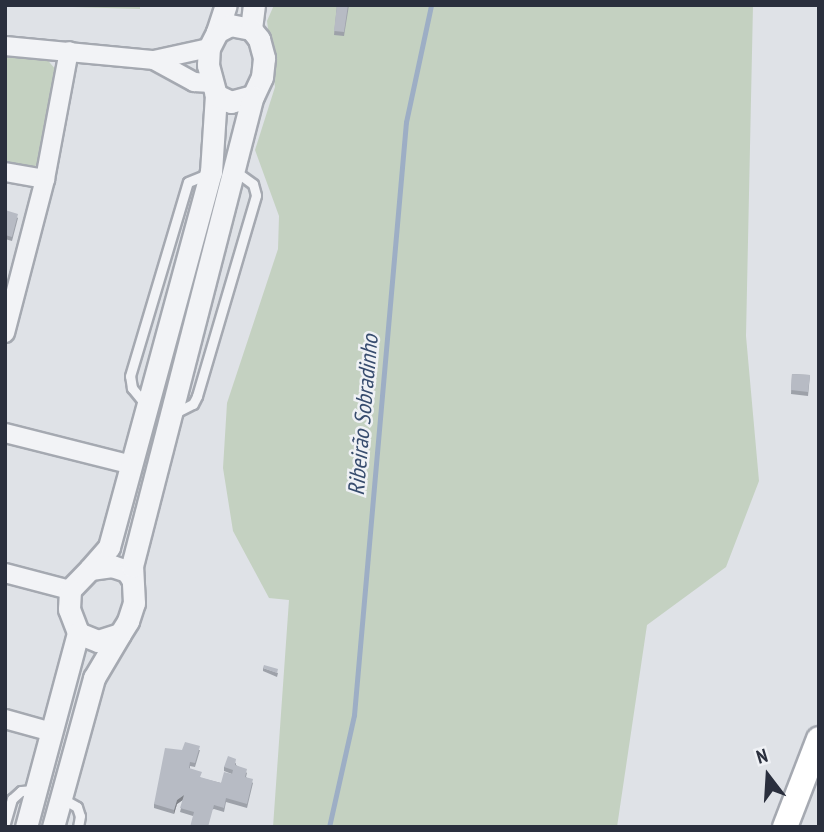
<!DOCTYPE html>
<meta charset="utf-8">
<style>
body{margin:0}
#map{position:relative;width:824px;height:832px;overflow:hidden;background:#dfe2e7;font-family:"PT Sans Narrow",sans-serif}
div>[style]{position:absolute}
.green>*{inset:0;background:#c4d1c1}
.stream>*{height:5px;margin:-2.5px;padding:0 2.5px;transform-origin:2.5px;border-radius:2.5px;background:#9daec5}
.roads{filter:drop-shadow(2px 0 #a5a9b1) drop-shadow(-2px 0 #a5a9b1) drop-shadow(0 2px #a5a9b1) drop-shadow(0 -2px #a5a9b1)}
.service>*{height:9px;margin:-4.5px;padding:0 4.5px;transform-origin:4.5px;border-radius:4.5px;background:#f2f3f6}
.minor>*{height:18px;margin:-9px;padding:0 9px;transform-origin:9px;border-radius:9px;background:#f2f3f6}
.tertiary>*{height:21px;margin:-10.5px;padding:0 10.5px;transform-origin:10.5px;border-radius:10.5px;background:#f2f3f6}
.secondary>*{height:24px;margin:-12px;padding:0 12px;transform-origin:12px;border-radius:12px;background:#fff}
.wall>*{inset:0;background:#9da1a9}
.shaded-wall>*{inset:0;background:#808389}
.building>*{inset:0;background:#b7bbc4}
span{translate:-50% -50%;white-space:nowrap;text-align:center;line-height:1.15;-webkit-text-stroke:5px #eff1f5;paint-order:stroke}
.water-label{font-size:23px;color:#374c6e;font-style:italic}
.frame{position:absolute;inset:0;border:7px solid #2a2f3d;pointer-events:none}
.north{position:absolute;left:733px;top:741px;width:70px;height:70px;-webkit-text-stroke:5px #eff1f5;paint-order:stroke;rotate:343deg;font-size:19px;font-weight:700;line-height:28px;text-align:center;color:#2a2f3d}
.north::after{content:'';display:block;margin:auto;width:24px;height:32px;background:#2a2f3d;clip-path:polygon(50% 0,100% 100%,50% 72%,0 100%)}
</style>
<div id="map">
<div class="green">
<div style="clip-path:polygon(5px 5px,140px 5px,140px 9px)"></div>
<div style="clip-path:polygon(274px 5px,753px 5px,746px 336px,759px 481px,726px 567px,647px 625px,617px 827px,273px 827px,289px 600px,269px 598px,233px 531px,223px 468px,227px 403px,278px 249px,279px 216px,255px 150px,275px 87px,267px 21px)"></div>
<div style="clip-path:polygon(5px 54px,45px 57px,56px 70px,42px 160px,33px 168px,5px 164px)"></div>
</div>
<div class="stream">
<div style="left:329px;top:827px;width:115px;rotate:-77.4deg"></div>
<div style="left:354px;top:715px;width:595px;rotate:-84.99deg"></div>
<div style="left:406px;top:122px;width:120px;rotate:-77.9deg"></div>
</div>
<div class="roads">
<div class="service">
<div style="left:145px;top:404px;width:21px;rotate:-129deg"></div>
<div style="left:132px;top:388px;width:12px;rotate:-99deg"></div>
<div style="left:130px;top:376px;width:202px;rotate:-73.4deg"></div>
<div style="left:188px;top:182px;width:24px;rotate:-22deg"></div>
<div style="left:173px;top:414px;width:22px;rotate:-27deg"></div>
<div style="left:193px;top:404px;width:9px;rotate:-63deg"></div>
<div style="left:197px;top:396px;width:209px;rotate:-73.6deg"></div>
<div style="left:256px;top:195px;width:11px;rotate:-105deg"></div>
<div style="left:253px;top:184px;width:22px;rotate:-144deg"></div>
<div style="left:61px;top:798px;width:18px;rotate:29deg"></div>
<div style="left:77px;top:807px;width:9px;rotate:72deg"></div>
<div style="left:80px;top:816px;width:11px;rotate:100deg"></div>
<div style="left:5px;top:823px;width:25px;rotate:-74deg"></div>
<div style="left:12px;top:799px;width:12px;rotate:-42deg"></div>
<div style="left:21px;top:791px;width:13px;rotate:-4deg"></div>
</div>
<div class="minor">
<div style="left:5px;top:46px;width:150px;rotate:5.4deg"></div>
<div style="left:154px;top:60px;width:56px;rotate:-12.3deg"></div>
<div style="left:154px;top:60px;width:46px;rotate:28.8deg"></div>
<div style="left:194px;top:82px;width:17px;rotate:3deg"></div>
<div style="left:5px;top:172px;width:41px;rotate:9.9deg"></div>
<div style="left:5px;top:333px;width:159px;rotate:-75.4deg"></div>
<div style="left:45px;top:179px;width:130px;rotate:-79.4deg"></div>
<div style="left:5px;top:433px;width:131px;rotate:14.1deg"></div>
<div style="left:5px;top:573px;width:67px;rotate:14.7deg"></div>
<div style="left:5px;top:719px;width:49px;rotate:15.5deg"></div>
</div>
<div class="tertiary">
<div style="left:251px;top:29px;width:24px;rotate:-83deg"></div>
<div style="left:217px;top:32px;width:28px;rotate:-72deg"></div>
<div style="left:90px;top:569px;width:29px;rotate:-49deg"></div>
<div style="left:109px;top:547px;width:389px;rotate:-74.8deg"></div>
<div style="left:211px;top:172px;width:77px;rotate:-86.3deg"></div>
<div style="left:216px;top:95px;width:31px;rotate:-105deg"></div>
<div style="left:208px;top:65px;width:17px;rotate:-87deg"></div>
<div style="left:209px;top:48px;width:18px;rotate:-63deg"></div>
<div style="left:217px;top:32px;width:15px;rotate:-28deg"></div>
<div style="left:230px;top:25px;width:21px;rotate:11deg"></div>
<div style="left:251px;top:29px;width:13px;rotate:51deg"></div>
<div style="left:259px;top:39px;width:20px;rotate:75deg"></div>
<div style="left:264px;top:58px;width:19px;rotate:96deg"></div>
<div style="left:262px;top:77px;width:21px;rotate:115deg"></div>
<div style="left:253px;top:96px;width:23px;rotate:165deg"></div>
<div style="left:231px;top:102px;width:17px;rotate:-155deg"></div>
<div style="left:132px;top:579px;width:9px;rotate:-122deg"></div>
<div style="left:127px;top:571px;width:16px;rotate:-162deg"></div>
<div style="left:112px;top:566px;width:22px;rotate:172deg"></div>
<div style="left:90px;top:569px;width:29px;rotate:134deg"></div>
<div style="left:70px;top:590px;width:19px;rotate:93deg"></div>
<div style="left:69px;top:609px;width:26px;rotate:69deg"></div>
<div style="left:78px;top:633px;width:22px;rotate:22deg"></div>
<div style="left:98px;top:641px;width:23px;rotate:-18deg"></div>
<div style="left:120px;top:634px;width:15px;rotate:-58deg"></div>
<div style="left:128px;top:621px;width:19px;rotate:-72deg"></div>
<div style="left:134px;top:603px;width:37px;rotate:-93deg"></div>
<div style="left:132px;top:566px;width:485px;rotate:-75.6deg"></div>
<div style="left:26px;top:827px;width:201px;rotate:-75deg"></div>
<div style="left:53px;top:827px;width:155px;rotate:-74.6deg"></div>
<div style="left:94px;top:678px;width:51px;rotate:-59.4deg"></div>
</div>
<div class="secondary">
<div style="left:785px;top:827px;width:94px;rotate:-68.9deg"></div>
</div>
</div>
<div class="wall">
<div style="clip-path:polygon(337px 5px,349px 5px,344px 36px,334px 35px)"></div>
<div style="clip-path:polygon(5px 210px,18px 218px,12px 241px,5px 239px)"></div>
<div style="clip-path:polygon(792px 374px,810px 375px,808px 396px,791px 394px)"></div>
<div style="clip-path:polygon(263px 668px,278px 673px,277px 677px,263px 671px)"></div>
<div style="clip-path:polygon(182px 750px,200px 750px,195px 767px,190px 766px,190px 769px,201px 778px,221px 783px,232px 774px,224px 771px,224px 767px,236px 763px,236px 765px,247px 773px,246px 777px,253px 783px,247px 808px,226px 802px,224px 812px,214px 809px,193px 816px,180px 812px,183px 800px,177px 804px,174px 814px,154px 808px,154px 804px)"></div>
</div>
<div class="shaded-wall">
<div style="clip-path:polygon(184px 795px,184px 799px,177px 804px,174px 814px,174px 810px,177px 800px)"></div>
</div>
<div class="building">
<div style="clip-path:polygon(337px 5px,348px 5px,344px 32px,334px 31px)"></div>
<div style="clip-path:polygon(5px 210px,18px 214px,12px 237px,5px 235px)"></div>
<div style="clip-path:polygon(792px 374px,810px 375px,808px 392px,791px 390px)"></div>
<div style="clip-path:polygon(264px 665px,278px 669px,277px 673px,263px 668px)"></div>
<div style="clip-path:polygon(185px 742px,200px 746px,195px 763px,190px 762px,189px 768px,202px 772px,200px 777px,221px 783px,224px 772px,232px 774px,233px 770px,224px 767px,228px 756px,236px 759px,235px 765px,247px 769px,245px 777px,253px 779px,247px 804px,226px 798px,224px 808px,214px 805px,208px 827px,190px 827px,194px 812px,180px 808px,184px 795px,177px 800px,174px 810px,154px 804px,165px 748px,182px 750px)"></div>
</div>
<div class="water-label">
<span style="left:363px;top:415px;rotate:-85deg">Ribeirão Sobradinho</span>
</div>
<div class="frame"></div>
<div class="north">N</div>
</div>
